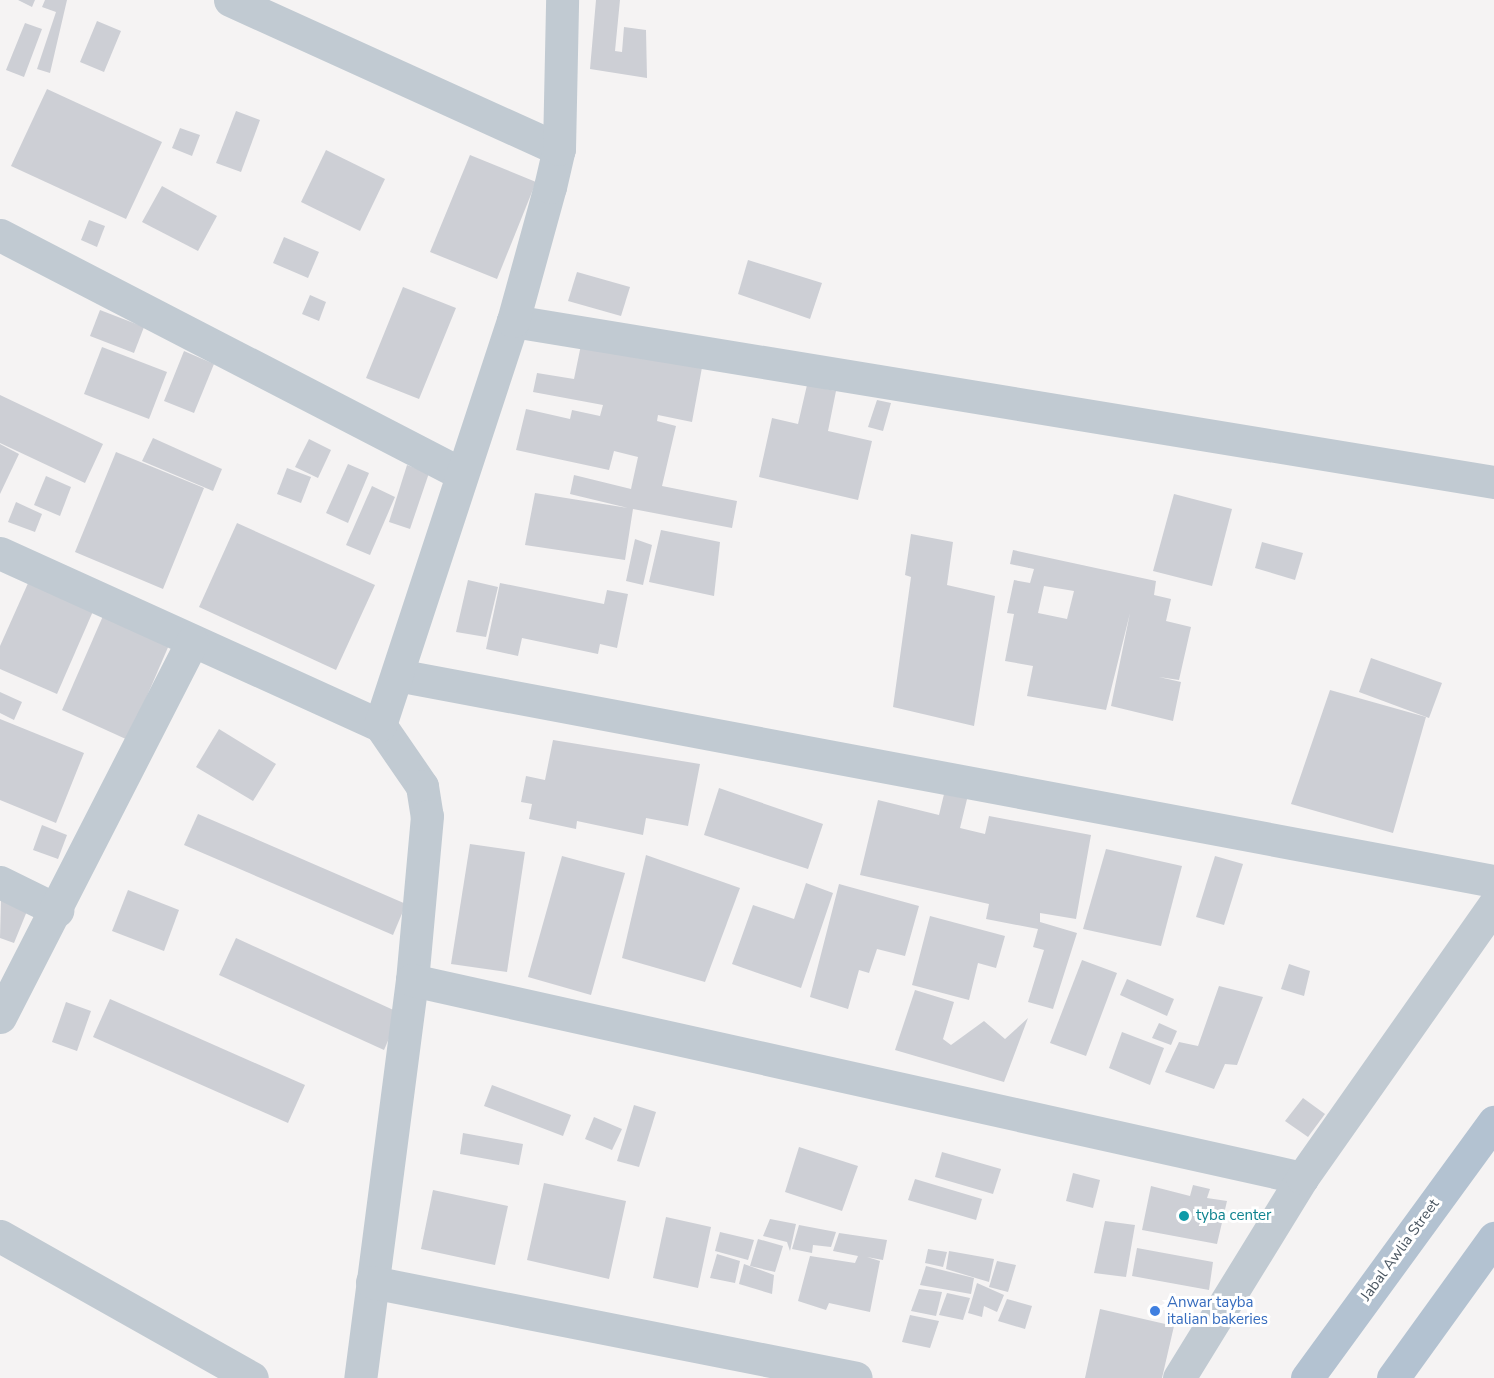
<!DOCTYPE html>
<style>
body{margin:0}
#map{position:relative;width:1494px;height:1378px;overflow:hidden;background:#f5f3f3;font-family:"Nunito Sans",sans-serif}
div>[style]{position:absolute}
.building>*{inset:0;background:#cdcfd5}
.street>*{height:33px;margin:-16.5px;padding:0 16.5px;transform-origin:16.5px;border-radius:16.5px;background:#c1cad2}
.primary>*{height:33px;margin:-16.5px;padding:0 16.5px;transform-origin:16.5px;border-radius:16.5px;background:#b3c2d1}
.dots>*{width:16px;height:16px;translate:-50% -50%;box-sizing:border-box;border:3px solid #fff;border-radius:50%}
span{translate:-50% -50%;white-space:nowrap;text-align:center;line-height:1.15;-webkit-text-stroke:6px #fff;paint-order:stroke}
.culture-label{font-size:15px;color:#0d838f}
.left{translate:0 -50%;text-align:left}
.street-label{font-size:15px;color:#4a5661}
.shop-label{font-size:15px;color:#366cbe}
</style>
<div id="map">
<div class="building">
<div style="clip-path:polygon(18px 0,35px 0,32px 7px)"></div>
<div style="clip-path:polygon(45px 0,67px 0,50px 73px,37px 69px,56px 12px,42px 7px)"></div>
<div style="clip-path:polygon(596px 0,620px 0,615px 51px,622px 52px,624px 27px,646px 30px,647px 78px,590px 69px)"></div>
<div style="clip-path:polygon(97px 21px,121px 31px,104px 72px,80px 62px)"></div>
<div style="clip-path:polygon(25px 23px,42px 29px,24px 77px,6px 70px)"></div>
<div style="clip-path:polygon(47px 89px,162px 142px,126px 219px,11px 166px)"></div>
<div style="clip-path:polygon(236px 111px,260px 120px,241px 172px,216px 163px)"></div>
<div style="clip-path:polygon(180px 128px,200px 135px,192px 156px,172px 148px)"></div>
<div style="clip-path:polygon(326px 150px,385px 179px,360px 231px,301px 202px)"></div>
<div style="clip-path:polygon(470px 155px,536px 182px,497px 279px,430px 252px)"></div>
<div style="clip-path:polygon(162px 186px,217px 216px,198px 251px,142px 222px)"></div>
<div style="clip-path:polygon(89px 220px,105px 226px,97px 247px,81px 240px)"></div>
<div style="clip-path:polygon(284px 237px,319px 252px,308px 278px,273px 263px)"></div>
<div style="clip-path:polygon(748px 260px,822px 283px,810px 319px,738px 294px)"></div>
<div style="clip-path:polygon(577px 272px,630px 287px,621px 316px,568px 301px)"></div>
<div style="clip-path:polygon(403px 287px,456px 308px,419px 399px,366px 378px)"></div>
<div style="clip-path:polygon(310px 295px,326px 302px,319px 321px,302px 314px)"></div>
<div style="clip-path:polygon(100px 310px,144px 327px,134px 353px,90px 336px)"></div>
<div style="clip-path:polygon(582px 340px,703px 362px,692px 422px,658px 415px,657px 421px,676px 426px,662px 486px,737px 501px,732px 528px,633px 509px,625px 560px,525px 545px,535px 493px,628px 508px,570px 494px,574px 475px,631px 489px,638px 457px,614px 451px,609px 470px,516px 450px,526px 409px,570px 419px,572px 410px,600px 416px,603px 405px,533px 392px,537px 373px,574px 379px)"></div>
<div style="clip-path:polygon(102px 347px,167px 372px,149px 419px,84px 394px)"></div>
<div style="clip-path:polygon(184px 351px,214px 364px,194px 413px,164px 401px)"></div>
<div style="clip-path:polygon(807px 385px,836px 391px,828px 431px,872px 441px,858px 500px,759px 477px,772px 418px,798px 424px)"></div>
<div style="clip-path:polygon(0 395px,103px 444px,85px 483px,0 443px)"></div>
<div style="clip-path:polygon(877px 400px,891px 403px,883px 431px,868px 427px)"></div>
<div style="clip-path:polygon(153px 438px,222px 469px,213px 491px,142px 461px)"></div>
<div style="clip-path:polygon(309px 439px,331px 450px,318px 478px,295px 467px)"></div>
<div style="clip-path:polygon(0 444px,19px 454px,0 494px)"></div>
<div style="clip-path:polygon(116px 452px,204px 488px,163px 589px,75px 552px)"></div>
<div style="clip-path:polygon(348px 464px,369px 473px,348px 523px,326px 513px)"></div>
<div style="clip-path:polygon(407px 465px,429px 473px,410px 529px,389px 522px)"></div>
<div style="clip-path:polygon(287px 468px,311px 477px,301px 503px,277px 494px)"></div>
<div style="clip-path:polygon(46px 476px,71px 487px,60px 516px,34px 505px)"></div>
<div style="clip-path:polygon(372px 486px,395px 497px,370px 555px,346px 545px)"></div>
<div style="clip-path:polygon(1174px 494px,1232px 509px,1212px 586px,1153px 571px)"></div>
<div style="clip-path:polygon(16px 502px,42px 514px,35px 532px,8px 522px)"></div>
<div style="clip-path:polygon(237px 523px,375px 585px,336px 670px,199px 607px)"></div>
<div style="clip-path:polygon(661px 530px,720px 542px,714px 596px,649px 582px)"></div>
<div style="clip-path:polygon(911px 534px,953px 542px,947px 585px,995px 596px,974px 726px,893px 707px,911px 577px,905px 575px)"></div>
<div style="clip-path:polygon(635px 539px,652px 545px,643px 585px,626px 581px)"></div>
<div style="clip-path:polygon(1262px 542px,1303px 553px,1295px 580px,1255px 568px)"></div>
<div style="clip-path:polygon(evenodd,1013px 550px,1156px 581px,1154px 595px,1171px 599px,1166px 621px,1191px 627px,1179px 680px,1159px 677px,1181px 682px,1173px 721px,1111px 706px,1130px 613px,1106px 710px,1027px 696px,1033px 666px,1005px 661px,1014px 614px,1007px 613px,1014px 580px,1030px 583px,1034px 569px,1010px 564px,1013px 550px,1044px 586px,1074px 591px,1067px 619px,1038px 613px,1044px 586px)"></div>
<div style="clip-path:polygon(468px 580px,498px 587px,486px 637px,456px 632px)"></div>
<div style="clip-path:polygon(29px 581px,94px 609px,57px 694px,0 669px,0 646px)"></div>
<div style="clip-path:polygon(500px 583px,604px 604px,607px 590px,628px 594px,617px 648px,600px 644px,598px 654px,522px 638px,518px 656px,486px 649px)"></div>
<div style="clip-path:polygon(103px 616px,169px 645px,128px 740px,62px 710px)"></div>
<div style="clip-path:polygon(1371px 658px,1442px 683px,1429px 718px,1359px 692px)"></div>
<div style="clip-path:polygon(1330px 690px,1426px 717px,1393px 833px,1291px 804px)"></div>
<div style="clip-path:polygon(0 692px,22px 702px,14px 720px,0 713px)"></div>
<div style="clip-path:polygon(0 719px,84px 753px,56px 823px,0 800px)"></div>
<div style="clip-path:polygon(219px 729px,276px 764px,253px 801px,196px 767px)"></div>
<div style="clip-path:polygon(553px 740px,700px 764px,688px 826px,646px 818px,643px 835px,577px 821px,576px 829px,529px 819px,532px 804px,521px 802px,526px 776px,545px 780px)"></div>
<div style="clip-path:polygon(719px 788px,823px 824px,808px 869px,704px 835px)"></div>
<div style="clip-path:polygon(945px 790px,968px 795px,960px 828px,985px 834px,989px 816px,1091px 835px,1076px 919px,1040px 913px,1040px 922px,1077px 933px,1053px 1009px,1028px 1002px,1044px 950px,1033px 947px,1038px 929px,986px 919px,989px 904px,860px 875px,878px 800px,939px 815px)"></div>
<div style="clip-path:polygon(198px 814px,406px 904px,393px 935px,184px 845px)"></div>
<div style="clip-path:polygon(42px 825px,67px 835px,58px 859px,33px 850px)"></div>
<div style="clip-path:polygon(470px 844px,525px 852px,507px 972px,451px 964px)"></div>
<div style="clip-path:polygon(1106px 849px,1182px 866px,1161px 946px,1083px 929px)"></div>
<div style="clip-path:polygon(646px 855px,740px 888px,705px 982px,622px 958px)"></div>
<div style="clip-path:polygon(562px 856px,625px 873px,591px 995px,528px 977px)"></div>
<div style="clip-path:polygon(1215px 856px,1243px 864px,1224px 925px,1196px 917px)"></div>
<div style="clip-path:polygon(806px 883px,833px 893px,801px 988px,732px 964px,753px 905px,794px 919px)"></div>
<div style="clip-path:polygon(839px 884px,919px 906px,905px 956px,877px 949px,869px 973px,859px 970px,848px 1009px,810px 997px)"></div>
<div style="clip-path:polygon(128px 890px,179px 910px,164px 951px,112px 931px)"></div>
<div style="clip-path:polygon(1px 900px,27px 911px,14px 943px,0 938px)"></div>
<div style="clip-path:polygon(930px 916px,1005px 936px,996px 968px,978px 963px,969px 1000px,912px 985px)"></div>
<div style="clip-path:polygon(236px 938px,400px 1013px,384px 1050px,219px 975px)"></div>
<div style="clip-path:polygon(1082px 960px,1117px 973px,1086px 1056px,1050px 1043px)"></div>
<div style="clip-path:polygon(1289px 964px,1310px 971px,1304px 996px,1281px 989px)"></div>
<div style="clip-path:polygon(1127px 979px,1174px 999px,1167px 1016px,1120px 995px)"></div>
<div style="clip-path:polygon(1219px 986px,1263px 997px,1237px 1065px,1225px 1064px,1214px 1089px,1165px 1072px,1179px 1042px,1198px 1046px)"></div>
<div style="clip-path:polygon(915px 990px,954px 1002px,943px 1039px,951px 1045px,984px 1021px,1005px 1039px,1028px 1018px,1004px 1082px,895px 1050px)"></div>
<div style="clip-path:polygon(110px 999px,305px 1085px,288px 1123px,93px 1037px)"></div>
<div style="clip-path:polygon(66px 1002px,91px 1011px,77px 1051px,52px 1042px)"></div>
<div style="clip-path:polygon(1159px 1023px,1177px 1031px,1171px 1045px,1152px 1038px)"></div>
<div style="clip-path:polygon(1122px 1032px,1164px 1048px,1150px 1085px,1109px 1068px)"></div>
<div style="clip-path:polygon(492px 1085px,571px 1115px,563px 1136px,484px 1106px)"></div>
<div style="clip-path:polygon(1303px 1098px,1325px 1114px,1308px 1137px,1285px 1121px)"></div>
<div style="clip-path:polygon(634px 1105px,656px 1112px,639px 1167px,617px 1161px)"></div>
<div style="clip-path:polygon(594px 1117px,622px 1129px,612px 1150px,585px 1139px)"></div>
<div style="clip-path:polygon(463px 1133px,523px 1144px,519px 1165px,460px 1154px)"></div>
<div style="clip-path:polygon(799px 1147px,858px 1166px,842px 1211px,785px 1192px)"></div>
<div style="clip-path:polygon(942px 1152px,1001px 1169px,993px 1194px,935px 1177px)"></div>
<div style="clip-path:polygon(1073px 1173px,1100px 1180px,1093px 1208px,1066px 1201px)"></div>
<div style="clip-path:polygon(915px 1179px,982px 1199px,976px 1220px,908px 1200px)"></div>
<div style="clip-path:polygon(544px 1183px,626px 1201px,609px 1279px,527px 1260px)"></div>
<div style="clip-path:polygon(1193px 1185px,1210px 1189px,1207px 1198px,1227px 1201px,1217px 1244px,1142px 1230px,1151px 1186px,1190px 1196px)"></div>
<div style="clip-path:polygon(433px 1190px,508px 1206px,495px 1265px,421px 1249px)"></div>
<div style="clip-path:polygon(666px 1217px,711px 1227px,698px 1288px,653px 1278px)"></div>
<div style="clip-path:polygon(770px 1219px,796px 1224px,790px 1251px,787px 1242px,763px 1236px)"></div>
<div style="clip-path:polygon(1105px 1221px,1135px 1225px,1126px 1277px,1094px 1273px)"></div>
<div style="clip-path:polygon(799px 1225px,836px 1232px,831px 1247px,813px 1245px,812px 1253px,792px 1249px)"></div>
<div style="clip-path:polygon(720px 1232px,754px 1240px,748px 1260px,715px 1251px)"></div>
<div style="clip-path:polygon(839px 1233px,887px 1240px,883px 1260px,867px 1257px,880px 1261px,870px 1312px,829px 1303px,826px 1310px,798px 1301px,810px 1256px,855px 1263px,858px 1256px,833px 1251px)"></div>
<div style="clip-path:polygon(758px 1239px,783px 1246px,775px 1272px,750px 1266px)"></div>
<div style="clip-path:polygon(1137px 1248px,1213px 1262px,1209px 1290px,1132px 1276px)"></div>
<div style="clip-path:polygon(928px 1249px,947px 1252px,943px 1267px,925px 1263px)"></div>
<div style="clip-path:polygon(949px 1251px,994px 1259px,989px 1282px,946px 1269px)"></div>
<div style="clip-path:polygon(717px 1254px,740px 1261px,735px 1283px,710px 1278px)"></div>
<div style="clip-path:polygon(997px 1261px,1016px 1265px,1008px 1292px,989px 1287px)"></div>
<div style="clip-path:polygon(744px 1264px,774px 1275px,772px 1294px,739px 1284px)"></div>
<div style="clip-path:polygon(926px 1266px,974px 1278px,971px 1294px,920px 1285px)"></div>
<div style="clip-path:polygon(977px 1283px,1004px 1295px,997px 1312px,984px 1306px,982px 1317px,968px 1313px)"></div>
<div style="clip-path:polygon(919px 1289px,942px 1292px,936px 1316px,911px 1311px)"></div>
<div style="clip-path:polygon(947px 1293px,970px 1298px,963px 1320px,939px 1315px)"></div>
<div style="clip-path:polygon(1007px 1299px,1032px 1306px,1025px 1329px,998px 1321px)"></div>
<div style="clip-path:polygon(1100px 1309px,1174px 1326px,1162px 1378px,1085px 1378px)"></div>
<div style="clip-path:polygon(910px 1315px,939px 1321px,930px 1348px,902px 1342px)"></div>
</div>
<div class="street">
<div style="left:230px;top:0;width:361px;rotate:24.4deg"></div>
<div style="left:0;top:235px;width:518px;rotate:27.36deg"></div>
<div style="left:513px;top:321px;width:994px;rotate:9.32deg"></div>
<div style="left:0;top:553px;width:417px;rotate:24.4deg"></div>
<div style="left:380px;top:725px;width:74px;rotate:55.5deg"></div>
<div style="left:422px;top:786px;width:30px;rotate:81deg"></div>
<div style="left:427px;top:816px;width:165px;rotate:95.2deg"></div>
<div style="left:412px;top:980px;width:401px;rotate:97.4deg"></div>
<div style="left:397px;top:675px;width:1116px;rotate:10.64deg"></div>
<div style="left:380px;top:725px;width:425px;rotate:-71.8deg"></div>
<div style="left:513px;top:321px;width:139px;rotate:-74.6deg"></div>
<div style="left:550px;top:187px;width:39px;rotate:-77deg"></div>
<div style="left:559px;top:149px;width:149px;rotate:-88.8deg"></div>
<div style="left:0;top:882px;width:64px;rotate:26.2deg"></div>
<div style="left:412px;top:980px;width:912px;rotate:12.54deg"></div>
<div style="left:0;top:1017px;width:422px;rotate:-62.9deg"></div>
<div style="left:0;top:1236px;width:289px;rotate:29.4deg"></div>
<div style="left:372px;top:1282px;width:493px;rotate:11.2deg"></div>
<div style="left:1179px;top:1378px;width:235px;rotate:-58.4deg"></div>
<div style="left:1302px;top:1178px;width:334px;rotate:-54.9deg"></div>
</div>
<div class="primary">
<div style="left:1307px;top:1378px;width:317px;rotate:-53.9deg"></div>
<div style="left:1393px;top:1378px;width:173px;rotate:-54.2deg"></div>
</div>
<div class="dots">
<div style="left:1184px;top:1216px;background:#0f9aa8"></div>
<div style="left:1155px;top:1311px;background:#3f7fe0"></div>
</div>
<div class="culture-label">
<span class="left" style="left:1196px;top:1216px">tyba center</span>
</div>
<div class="street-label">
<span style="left:1400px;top:1250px;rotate:-54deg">Jabal Awlia Street</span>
</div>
<div class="shop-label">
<span class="left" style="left:1167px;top:1311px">Anwar tayba<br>italian bakeries</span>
</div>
</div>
